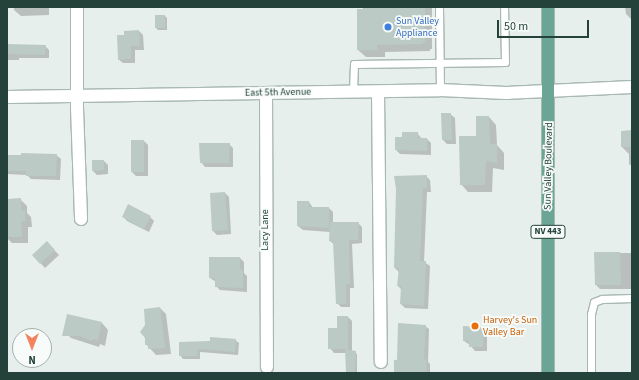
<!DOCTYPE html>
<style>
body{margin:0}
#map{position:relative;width:639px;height:380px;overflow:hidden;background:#e6efeb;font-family:"Source Sans 3",sans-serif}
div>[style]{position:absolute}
.shadow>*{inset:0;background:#0003}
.building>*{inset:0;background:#bbcac4}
.roads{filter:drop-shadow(1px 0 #a8b8b2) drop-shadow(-1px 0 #a8b8b2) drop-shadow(0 1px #a8b8b2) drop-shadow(0 -1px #a8b8b2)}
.lane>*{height:7px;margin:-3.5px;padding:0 3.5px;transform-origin:3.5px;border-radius:3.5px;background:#fff}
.street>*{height:12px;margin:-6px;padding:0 6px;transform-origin:6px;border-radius:6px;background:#fff}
.secondary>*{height:12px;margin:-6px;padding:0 6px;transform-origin:6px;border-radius:6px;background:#fff}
.primary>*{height:12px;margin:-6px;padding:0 6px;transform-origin:6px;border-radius:6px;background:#6aa596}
.dots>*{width:11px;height:11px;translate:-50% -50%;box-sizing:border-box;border:2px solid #f7fbf9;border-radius:50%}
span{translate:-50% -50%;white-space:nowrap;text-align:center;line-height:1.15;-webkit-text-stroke:3.5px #f7fbf9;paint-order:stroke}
.shield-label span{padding:1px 3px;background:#f7fbf9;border:1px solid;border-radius:3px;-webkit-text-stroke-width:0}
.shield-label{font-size:9px;color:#24423a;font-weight:700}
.shop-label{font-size:10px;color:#366cbe}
.left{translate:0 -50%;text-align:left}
.street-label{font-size:10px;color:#24423a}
.food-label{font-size:10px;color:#c56008}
.frame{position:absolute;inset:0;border:8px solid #24423a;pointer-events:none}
.north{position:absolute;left:12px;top:328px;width:40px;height:40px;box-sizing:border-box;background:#f7fbf9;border:1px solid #a3b1ad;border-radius:50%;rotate:180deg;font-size:11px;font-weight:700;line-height:16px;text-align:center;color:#24423a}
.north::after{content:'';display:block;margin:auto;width:14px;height:18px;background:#f4845f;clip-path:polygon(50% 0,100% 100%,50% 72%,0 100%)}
.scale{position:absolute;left:497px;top:20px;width:92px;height:18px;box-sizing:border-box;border:2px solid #24423a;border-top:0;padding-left:5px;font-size:12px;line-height:14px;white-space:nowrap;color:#24423a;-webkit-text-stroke:3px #f7fbf9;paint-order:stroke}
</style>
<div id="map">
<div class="shadow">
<div style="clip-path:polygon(14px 7px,49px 7px,49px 15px,21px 16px,14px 10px)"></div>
<div style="clip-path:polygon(363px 7px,432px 7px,432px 49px,430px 49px,430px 51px,385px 52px,385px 57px,366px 57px,358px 50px,357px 10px,363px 10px)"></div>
<div style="clip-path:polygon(625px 7px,632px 7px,632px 20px,626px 14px)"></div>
<div style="clip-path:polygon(165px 16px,167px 18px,167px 30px,158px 30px,156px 28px)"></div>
<div style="clip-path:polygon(139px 31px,143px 35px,144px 50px,135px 50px,135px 63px,123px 63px,118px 59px,125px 36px)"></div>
<div style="clip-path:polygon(7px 45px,45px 46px,49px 50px,49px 58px,19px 58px,19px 60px,8px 60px)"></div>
<div style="clip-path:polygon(450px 114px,455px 118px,456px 144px,447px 144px,443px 140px)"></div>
<div style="clip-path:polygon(489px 117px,496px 125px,497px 145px,504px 153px,504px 170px,493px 168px,492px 192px,468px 192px,461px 184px)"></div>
<div style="clip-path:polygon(632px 131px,632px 166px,629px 164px,629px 154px,622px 147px)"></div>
<div style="clip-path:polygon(417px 133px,422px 139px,427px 139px,431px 143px,431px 155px,400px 154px,396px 150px,403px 138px)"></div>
<div style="clip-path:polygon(144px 141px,148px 145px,148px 176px,136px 176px,132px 172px)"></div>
<div style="clip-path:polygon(229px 144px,233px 148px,233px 167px,205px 167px,201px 162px)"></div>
<div style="clip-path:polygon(56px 155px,61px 159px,60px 180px,31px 179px,27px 175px,7px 174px,7px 156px)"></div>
<div style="clip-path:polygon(104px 161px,108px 165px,108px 174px,97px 175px,93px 171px)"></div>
<div style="clip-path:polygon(426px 176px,430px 180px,431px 192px,427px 192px,424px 262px,430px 266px,428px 309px,405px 308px,401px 304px,401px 289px,398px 286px,399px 272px,395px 268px)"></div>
<div style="clip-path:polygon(225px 193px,229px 197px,231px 234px,217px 235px,213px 231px)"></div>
<div style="clip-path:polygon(20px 199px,27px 206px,27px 213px,31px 217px,32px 227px,28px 227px,28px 243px,12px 243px,7px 238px,7px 200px)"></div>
<div style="clip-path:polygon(631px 199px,632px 199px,632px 212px,631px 211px)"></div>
<div style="clip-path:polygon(298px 202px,309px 202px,313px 208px,329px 208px,333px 212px,333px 223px,358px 223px,362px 227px,362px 243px,352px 244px,354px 288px,350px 288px,350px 307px,341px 307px,337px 303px,335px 245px,330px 241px,330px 232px,303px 230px,298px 226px)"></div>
<div style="clip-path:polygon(123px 216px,150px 217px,154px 221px,149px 232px,127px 221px)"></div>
<div style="clip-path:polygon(47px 243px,59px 255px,45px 268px,34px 256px)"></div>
<div style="clip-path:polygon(595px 253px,632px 253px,632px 289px,600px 289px,596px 285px)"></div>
<div style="clip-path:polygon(240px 258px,244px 262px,244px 273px,247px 276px,247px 292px,220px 290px,216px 286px,216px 282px,210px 278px)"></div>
<div style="clip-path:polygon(160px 308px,166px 314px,171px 354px,156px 355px,146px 344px)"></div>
<div style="clip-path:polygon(68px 315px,102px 323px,108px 330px,105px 346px,100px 344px,99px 347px,71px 338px,64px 331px)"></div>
<div style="clip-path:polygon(348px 317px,352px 321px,352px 351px,357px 354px,357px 373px,347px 373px,346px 353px,334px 353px,330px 348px,338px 329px)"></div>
<div style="clip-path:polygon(425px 326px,429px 329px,428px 362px,430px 364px,430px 373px,395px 373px,398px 361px)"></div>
<div style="clip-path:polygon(483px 328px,487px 332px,487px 351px,475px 351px,470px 345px,464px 341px)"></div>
<div style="clip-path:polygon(235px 340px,239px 343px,238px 355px,200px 352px,200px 359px,183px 359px,180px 355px,211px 342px)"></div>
</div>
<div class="building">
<div style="clip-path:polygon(365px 7px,425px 7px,425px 42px,423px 42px,423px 44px,377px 45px,377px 50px,357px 50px,357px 9px,365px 9px)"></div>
<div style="clip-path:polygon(155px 15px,165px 15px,165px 28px,155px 28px)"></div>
<div style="clip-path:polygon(139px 30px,140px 46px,131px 46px,131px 59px,118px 60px,117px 35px,124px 35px,124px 31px)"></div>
<div style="clip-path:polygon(7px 44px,46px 45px,45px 55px,7px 54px)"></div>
<div style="clip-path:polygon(441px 113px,451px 113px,452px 140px,442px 140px)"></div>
<div style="clip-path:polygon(476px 116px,489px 116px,490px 144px,497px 144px,497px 163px,486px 161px,485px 185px,460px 185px,459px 136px,476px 136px)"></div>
<div style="clip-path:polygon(632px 130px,632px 147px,621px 147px,621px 131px)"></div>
<div style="clip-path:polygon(402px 132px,418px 132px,418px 138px,427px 138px,427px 151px,395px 150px,395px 137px,402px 137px)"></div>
<div style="clip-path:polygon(131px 140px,144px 140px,144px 172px,131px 172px)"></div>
<div style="clip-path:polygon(199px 143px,230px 143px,229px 163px,200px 163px)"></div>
<div style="clip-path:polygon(21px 153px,57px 154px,56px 176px,26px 176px,26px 171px,7px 171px,7px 155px,21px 155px)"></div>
<div style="clip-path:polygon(92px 160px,104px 160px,104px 170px,92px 171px)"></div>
<div style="clip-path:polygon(427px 175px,427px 188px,423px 188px,420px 261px,426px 261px,424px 306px,400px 304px,401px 286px,397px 286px,399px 268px,394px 268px,396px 189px,394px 176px)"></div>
<div style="clip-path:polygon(225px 192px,228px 230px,212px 231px,210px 193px)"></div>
<div style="clip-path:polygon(21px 198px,21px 210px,25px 210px,25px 221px,21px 221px,22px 237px,7px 237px,7px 199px)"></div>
<div style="clip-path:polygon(297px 201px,309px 201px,309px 207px,329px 207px,329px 228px,297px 226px)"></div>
<div style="clip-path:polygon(128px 204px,151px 216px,144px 229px,122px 217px)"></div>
<div style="clip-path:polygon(330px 222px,359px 222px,358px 240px,349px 240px,350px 284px,346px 284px,346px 304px,336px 304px,333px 241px,329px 241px)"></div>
<div style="clip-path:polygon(47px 241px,55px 250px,40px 264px,32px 255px)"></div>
<div style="clip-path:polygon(594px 252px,620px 252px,621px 285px,595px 285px)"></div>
<div style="clip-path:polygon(209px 257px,240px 257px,240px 270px,243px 270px,243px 288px,215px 287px,215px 278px,209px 278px)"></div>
<div style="clip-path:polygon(160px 307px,165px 348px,148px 349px,148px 345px,145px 345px,145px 338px,140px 332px,145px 325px,144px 309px)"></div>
<div style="clip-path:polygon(67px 314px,102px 322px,98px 340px,93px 339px,92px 341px,79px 336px,62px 336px)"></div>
<div style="clip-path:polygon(337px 316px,348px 316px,348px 349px,328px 349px,328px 328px,337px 328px)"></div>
<div style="clip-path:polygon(398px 323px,426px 325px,424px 359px,426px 359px,427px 372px,394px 373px,394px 360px,397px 360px)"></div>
<div style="clip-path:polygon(463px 326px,483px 327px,483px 347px,469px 347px,469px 341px,463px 341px)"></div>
<div style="clip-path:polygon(210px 337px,236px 339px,235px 352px,197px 349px,197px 356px,179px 356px,179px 342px,210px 341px)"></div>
<div style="clip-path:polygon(345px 349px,356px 351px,355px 373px,346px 373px)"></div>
</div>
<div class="roads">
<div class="lane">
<div style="left:439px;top:7px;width:83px;rotate:89.3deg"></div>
<div style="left:353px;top:92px;width:28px;rotate:-88deg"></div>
<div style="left:354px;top:64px;width:151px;rotate:-0.8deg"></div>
<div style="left:505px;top:62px;width:55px;rotate:-91deg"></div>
<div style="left:591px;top:373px;width:59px;rotate:-90deg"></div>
<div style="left:591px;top:314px;width:12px;rotate:-76deg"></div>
<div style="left:594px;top:302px;width:9px;rotate:-21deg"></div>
<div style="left:602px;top:299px;width:30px;rotate:-2deg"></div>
</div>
<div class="street">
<div style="left:77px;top:7px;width:101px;rotate:90deg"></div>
<div style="left:77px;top:108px;width:111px;rotate:87.9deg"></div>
<div style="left:378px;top:92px;width:270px;rotate:89.4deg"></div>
<div style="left:266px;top:93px;width:274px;rotate:89.8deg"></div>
</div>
<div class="secondary">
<div style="left:7px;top:97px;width:433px;rotate:-0.9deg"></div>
<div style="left:440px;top:90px;width:66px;rotate:2.6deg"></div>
<div style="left:506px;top:93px;width:126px;rotate:-2.7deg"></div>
</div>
<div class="primary">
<div style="left:548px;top:7px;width:366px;rotate:90deg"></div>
</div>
</div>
<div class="dots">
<div style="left:388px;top:27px;background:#3f7fe0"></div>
<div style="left:475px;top:326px;background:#e8710a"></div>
</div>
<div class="shield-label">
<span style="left:548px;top:232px">NV 443</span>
</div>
<div class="shop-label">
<span class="left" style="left:396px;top:27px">Sun Valley<br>Appliance</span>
</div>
<div class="street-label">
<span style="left:278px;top:93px;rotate:-1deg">East 5th Avenue</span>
<span style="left:549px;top:166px;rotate:-89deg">Sun Valley Boulevard</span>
<span style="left:266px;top:230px;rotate:-90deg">Lacy Lane</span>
</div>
<div class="food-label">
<span class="left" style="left:483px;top:326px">Harvey's Sun<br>Valley Bar</span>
</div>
<div class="frame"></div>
<div class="north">N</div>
<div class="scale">50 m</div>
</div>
